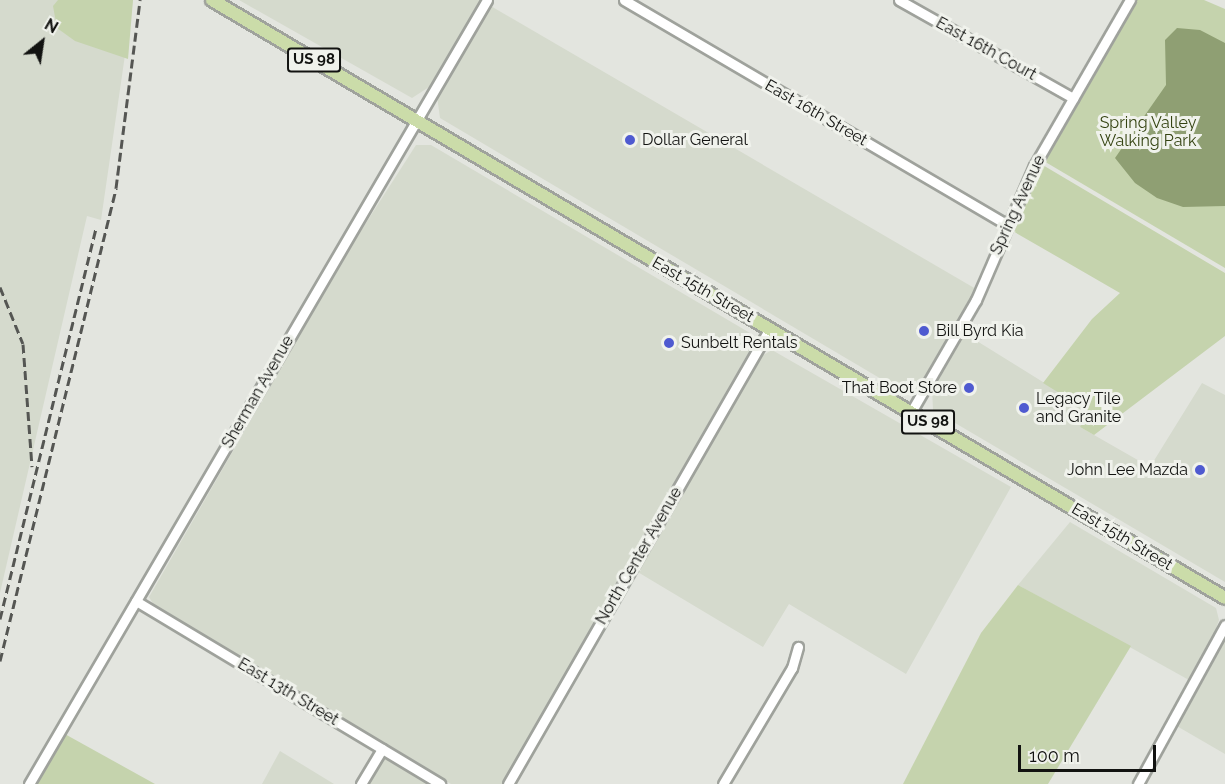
<!DOCTYPE html>
<style>
body{margin:0}
#map{position:relative;width:1225px;height:784px;overflow:hidden;background:#e3e5df;font-family:Raleway,sans-serif}
div>[style]{position:absolute}
.built>*{inset:0;background:#d5dacd}
.green>*{inset:0;background:#c5d3ad}
.water>*{inset:0;background:#8f9f73}
.roads{filter:drop-shadow(2px 0 #9fa29c) drop-shadow(-2px 0 #9fa29c) drop-shadow(0 2px #9fa29c) drop-shadow(0 -2px #9fa29c)}
.minor>*{height:9px;margin:-4.5px;padding:0 4.5px;transform-origin:4.5px;border-radius:4.5px;background:#fff}
.major>*{height:12px;margin:-6px;padding:0 6px;transform-origin:6px;border-radius:6px;background:#cbdca9}
.rail>*{height:3px;margin-top:-1.5px;transform-origin:0;background:repeating-linear-gradient(90deg,#555653 0 9px,transparent 0 13.5px)}
.dots>*{width:16px;height:16px;translate:-50% -50%;box-sizing:border-box;border:3px solid #f0f2ec;border-radius:50%}
span{translate:-50% -50%;white-space:nowrap;text-align:center;line-height:1.15;-webkit-text-stroke:6px #f0f2ec;paint-order:stroke}
.shield-label span{padding:2px 4px;background:#f0f2ec;border:2px solid;border-radius:4px;-webkit-text-stroke-width:0}
.shield-label{font-size:15px;color:#121311;font-weight:700}
.street-label{font-size:16px;color:#121311}
.park-label{font-size:16px;color:#344311}
.poi-label{font-size:16px;color:#121311}
.left{translate:0 -50%;text-align:left}
.right{translate:-100% -50%;text-align:right}
.north{position:absolute;left:12px;top:12px;width:60px;height:60px;-webkit-text-stroke:4px #f0f2ec;paint-order:stroke;rotate:30deg;font-size:16px;font-weight:700;line-height:24px;text-align:center;color:#121311}
.north::after{content:'';display:block;margin:auto;width:21px;height:27px;background:#121311;clip-path:polygon(50% 0,100% 100%,50% 72%,0 100%)}
.scale{position:absolute;left:1018px;top:745px;width:138px;height:27px;box-sizing:border-box;border:3px solid #121311;border-top:0;padding-left:8px;font-size:18px;line-height:21px;white-space:nowrap;color:#121311;-webkit-text-stroke:4px #f0f2ec;paint-order:stroke}
</style>
<div id="map">
<div class="built">
<div style="clip-path:polygon(0 0,133px 0,101px 220px,87px 216px,0 593px)"></div>
<div style="clip-path:polygon(239px 0,481px 0,429px 87px,412px 98px)"></div>
<div style="clip-path:polygon(489px 5px,976px 289px,915px 393px,905px 393px,440px 118px,437px 96px)"></div>
<div style="clip-path:polygon(416px 145px,431px 145px,750px 333px,754px 343px,502px 784px,451px 784px,155px 607px,149px 597px,348px 251px)"></div>
<div style="clip-path:polygon(964px 333px,1088px 410px,1080px 427px,1150px 467px,1202px 383px,1225px 395px,1225px 582px,933px 410px,932px 388px)"></div>
<div style="clip-path:polygon(772px 350px,1011px 487px,906px 674px,789px 604px,763px 647px,636px 571px,758px 358px)"></div>
<div style="clip-path:polygon(1070px 522px,1216px 608px,1219px 620px,1212px 639px,1189px 680px,1018px 585px)"></div>
<div style="clip-path:polygon(1225px 635px,1225px 754px,1175px 725px)"></div>
<div style="clip-path:polygon(280px 751px,334px 784px,262px 784px)"></div>
<div style="clip-path:polygon(384px 756px,430px 784px,367px 784px)"></div>
</div>
<div class="green">
<div style="clip-path:polygon(58px 0,133px 0,128px 59px,75px 41px,57px 28px,53px 6px)"></div>
<div style="clip-path:polygon(1136px 0,1204px 0,1225px 9px,1225px 268px,1042px 160px)"></div>
<div style="clip-path:polygon(1041px 164px,1225px 273px,1225px 336px,1094px 435px,1080px 427px,1087px 410px,1043px 383px,1092px 319px,1120px 293px,1011px 230px)"></div>
<div style="clip-path:polygon(1018px 585px,1131px 646px,1048px 784px,903px 784px,981px 633px)"></div>
<div style="clip-path:polygon(63px 733px,155px 784px,35px 784px)"></div>
</div>
<div class="water">
<div style="clip-path:polygon(1177px 28px,1200px 30px,1225px 43px,1225px 206px,1183px 207px,1157px 198px,1135px 183px,1115px 158px,1166px 85px,1165px 40px)"></div>
</div>
<div class="roads">
<div class="minor">
<div style="left:624px;top:0;width:445px;rotate:30.4deg"></div>
<div style="left:899px;top:0;width:200px;rotate:29.4deg"></div>
<div style="left:911px;top:412px;width:129px;rotate:-59.9deg"></div>
<div style="left:976px;top:300px;width:146px;rotate:-66.6deg"></div>
<div style="left:1034px;top:166px;width:192px;rotate:-60deg"></div>
<div style="left:136px;top:601px;width:355px;rotate:31deg"></div>
<div style="left:29px;top:784px;width:908px;rotate:-59.71deg"></div>
<div style="left:361px;top:784px;width:41px;rotate:-59deg"></div>
<div style="left:508px;top:784px;width:526px;rotate:-60.12deg"></div>
<div style="left:723px;top:784px;width:135px;rotate:-59.3deg"></div>
<div style="left:792px;top:668px;width:22px;rotate:-74deg"></div>
<div style="left:1138px;top:784px;width:181px;rotate:-61.3deg"></div>
</div>
<div class="major">
<div style="left:212px;top:0;width:1176px;rotate:30.55deg"></div>
</div>
</div>
<div class="rail">
<div style="left:0;top:287px;width:61px;rotate:68deg"></div>
<div style="left:23px;top:344px;width:123px;rotate:85.8deg"></div>
<div style="left:0;top:619px;width:402px;rotate:-76.2deg"></div>
<div style="left:0;top:661px;width:487px;rotate:-76.2deg"></div>
<div style="left:116px;top:188px;width:190px;rotate:-82.7deg"></div>
</div>
<div class="dots">
<div style="left:630px;top:140px;background:#4f5ad0"></div>
<div style="left:924px;top:331px;background:#4f5ad0"></div>
<div style="left:669px;top:343px;background:#4f5ad0"></div>
<div style="left:969px;top:388px;background:#4f5ad0"></div>
<div style="left:1024px;top:408px;background:#4f5ad0"></div>
<div style="left:1200px;top:470px;background:#4f5ad0"></div>
</div>
<div class="shield-label">
<span style="left:314px;top:60px">US 98</span>
<span style="left:928px;top:422px">US 98</span>
</div>
<div class="street-label">
<span style="left:986px;top:49px;rotate:29deg">East 16th Court</span>
<span style="left:816px;top:113px;rotate:30deg">East 16th Street</span>
<span style="left:1018px;top:205px;rotate:-65deg">Spring Avenue</span>
<span style="left:703px;top:290px;rotate:30deg">East 15th Street</span>
<span style="left:258px;top:392px;rotate:-60deg">Sherman Avenue</span>
<span style="left:1122px;top:537px;rotate:31deg">East 15th Street</span>
<span style="left:639px;top:556px;rotate:-60deg">North Center Avenue</span>
<span style="left:288px;top:692px;rotate:31deg">East 13th Street</span>
</div>
<div class="park-label">
<span style="left:1148px;top:132px">Spring Valley<br>Walking Park</span>
</div>
<div class="poi-label">
<span class="left" style="left:642px;top:140px">Dollar General</span>
<span class="left" style="left:936px;top:331px">Bill Byrd Kia</span>
<span class="left" style="left:681px;top:343px">Sunbelt Rentals</span>
<span class="right" style="left:957px;top:388px">That Boot Store</span>
<span class="left" style="left:1036px;top:408px">Legacy Tile<br>and Granite</span>
<span class="right" style="left:1188px;top:470px">John Lee Mazda</span>
</div>
<div class="north">N</div>
<div class="scale">100 m</div>
</div>
